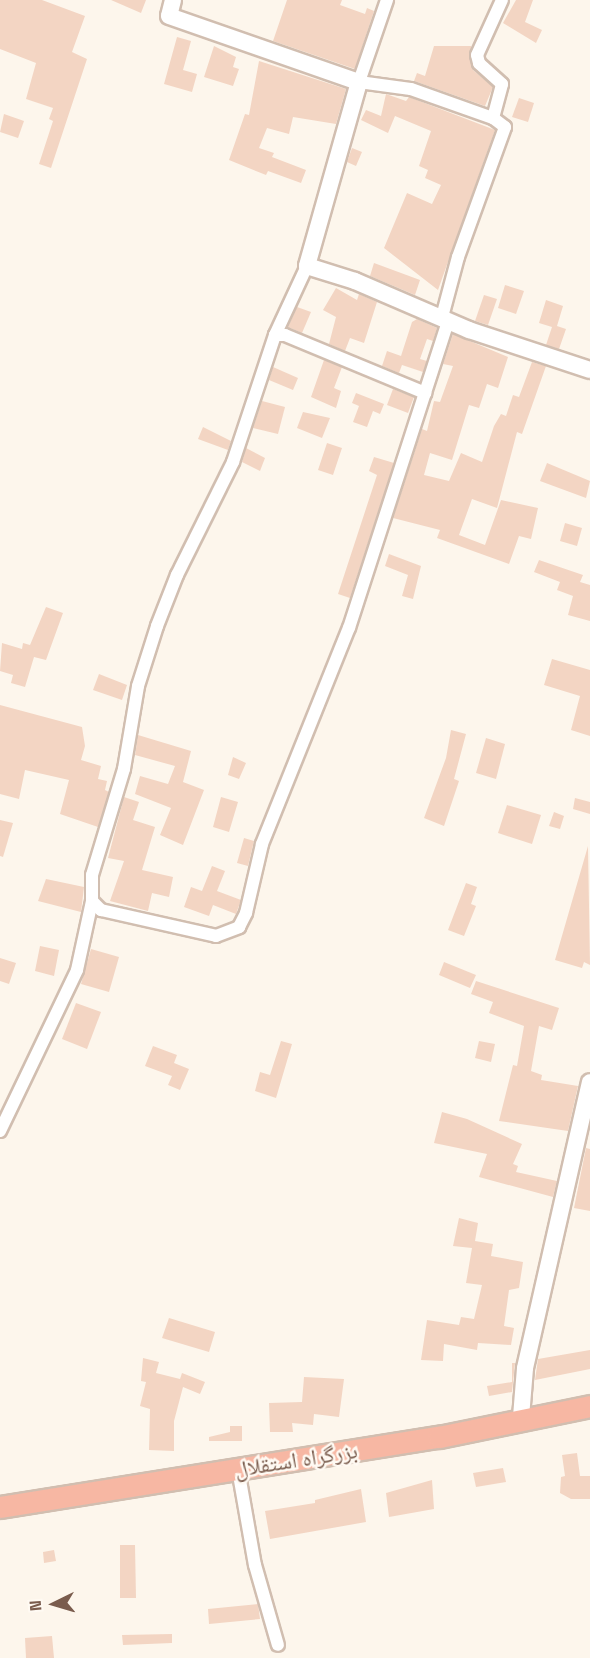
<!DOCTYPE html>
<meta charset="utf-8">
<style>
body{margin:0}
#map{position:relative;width:590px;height:1658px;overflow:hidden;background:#fdf6ec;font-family:"Space Grotesk","Noto Naskh Arabic",sans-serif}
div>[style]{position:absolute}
.building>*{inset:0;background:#f3d5c3}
.roads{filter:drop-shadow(2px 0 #d1beb0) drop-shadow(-2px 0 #d1beb0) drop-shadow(0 2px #d1beb0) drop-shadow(0 -2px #d1beb0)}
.street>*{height:12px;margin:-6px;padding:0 6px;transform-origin:6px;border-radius:6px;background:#fff}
.secondary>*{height:16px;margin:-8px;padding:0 8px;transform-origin:8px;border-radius:8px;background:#fff}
.highway>*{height:21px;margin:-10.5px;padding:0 10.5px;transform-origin:10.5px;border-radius:10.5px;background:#f7b7a3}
span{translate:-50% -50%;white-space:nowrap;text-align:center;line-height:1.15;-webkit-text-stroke:5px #fffaf3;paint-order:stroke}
.street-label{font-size:22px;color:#7a5c4d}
.north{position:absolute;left:24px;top:1574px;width:60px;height:60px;-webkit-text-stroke:4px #fffaf3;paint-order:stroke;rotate:265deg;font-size:16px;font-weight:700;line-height:24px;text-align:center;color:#7a5c4d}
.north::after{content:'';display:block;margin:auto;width:21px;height:27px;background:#7a5c4d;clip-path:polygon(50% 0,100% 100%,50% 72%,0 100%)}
</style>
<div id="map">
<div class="building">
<div style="clip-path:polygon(0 0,42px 0,85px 16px,72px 52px,87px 59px,51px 168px,39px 164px,53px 121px,49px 119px,53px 108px,26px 99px,36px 63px,0 49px)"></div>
<div style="clip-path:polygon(111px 0,146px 0,141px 13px)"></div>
<div style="clip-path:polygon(287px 0,342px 0,340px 5px,365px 14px,367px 8px,374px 11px,355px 69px,273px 41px)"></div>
<div style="clip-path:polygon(516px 0,533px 0,525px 22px,542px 30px,536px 43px,503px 23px)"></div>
<div style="clip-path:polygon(177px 37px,191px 41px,183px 70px,197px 74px,192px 92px,164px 84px)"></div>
<div style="clip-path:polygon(214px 46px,236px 57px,233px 67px,239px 69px,233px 86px,204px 77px)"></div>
<div style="clip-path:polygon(434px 46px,471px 46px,473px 70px,493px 87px,485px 106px,414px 81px,417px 73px,425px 76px)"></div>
<div style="clip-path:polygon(259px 61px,346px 89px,336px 124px,293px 117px,289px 134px,267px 128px,259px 148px,274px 153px,272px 157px,306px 170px,301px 183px,268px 171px,266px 175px,229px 160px,245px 114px,249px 115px)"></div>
<div style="clip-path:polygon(386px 94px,406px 101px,409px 97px,495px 130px,438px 290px,384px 248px,407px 193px,432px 204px,441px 185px,425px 178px,428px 170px,419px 166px,431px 131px,395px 116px,388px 133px,361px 120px,366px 110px,381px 116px)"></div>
<div style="clip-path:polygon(519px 98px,534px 103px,528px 122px,512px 117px)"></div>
<div style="clip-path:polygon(4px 114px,24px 121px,18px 138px,0 132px)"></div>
<div style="clip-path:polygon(352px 148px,362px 152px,356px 166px,347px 162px)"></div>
<div style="clip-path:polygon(374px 263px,420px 280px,415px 295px,370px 276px)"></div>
<div style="clip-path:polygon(505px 285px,524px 291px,516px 314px,498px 308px)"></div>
<div style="clip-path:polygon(336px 288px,357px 300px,359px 294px,377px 302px,364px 343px,350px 338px,345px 351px,329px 344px,336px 317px,323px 310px)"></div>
<div style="clip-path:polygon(484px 295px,497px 299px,488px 325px,475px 321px)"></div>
<div style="clip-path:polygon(546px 300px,563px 306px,557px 326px,566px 329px,559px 349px,546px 345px,552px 327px,539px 323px)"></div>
<div style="clip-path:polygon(297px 307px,311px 312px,302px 333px,288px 327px)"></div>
<div style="clip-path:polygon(417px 319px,437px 328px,433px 341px,427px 339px,420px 359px,427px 361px,423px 372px,402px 365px,399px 373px,382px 366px,387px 351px,401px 356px,412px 322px)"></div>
<div style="clip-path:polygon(453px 334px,508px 357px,498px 388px,487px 384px,479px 408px,469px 405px,452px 460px,430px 453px,424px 475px,449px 481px,461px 453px,482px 462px,494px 426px,501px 414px,506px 416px,513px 395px,519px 397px,532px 362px,546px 366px,522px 434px,517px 432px,497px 508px,472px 499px,459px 535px,485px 545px,501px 500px,538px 508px,531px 539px,519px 536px,509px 564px,437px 538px,440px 530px,393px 518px,422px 429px,427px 431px,434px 401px,440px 402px,453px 366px,443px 364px)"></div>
<div style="clip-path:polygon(324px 360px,342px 367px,334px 388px,341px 391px,336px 408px,311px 397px)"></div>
<div style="clip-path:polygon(273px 367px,298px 378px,293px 390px,269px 380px)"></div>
<div style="clip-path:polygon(393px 389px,414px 397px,408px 413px,387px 405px)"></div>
<div style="clip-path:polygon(356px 393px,384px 404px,380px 414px,373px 411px,367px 427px,353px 422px,359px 406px,352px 403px)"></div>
<div style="clip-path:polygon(262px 401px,285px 407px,278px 434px,253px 428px)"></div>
<div style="clip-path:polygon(303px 412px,330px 418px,322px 438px,297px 428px)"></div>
<div style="clip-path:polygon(203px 427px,231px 441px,228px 450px,198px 439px)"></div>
<div style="clip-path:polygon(327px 443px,342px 448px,333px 475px,318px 470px)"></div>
<div style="clip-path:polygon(246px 448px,265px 458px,260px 471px,242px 462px)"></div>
<div style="clip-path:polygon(374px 457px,394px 463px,350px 598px,338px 594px,377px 475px,369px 471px)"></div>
<div style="clip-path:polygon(547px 463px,590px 481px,586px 498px,540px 481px)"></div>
<div style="clip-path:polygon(565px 523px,582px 528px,577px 546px,560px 541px)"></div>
<div style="clip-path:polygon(389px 554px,421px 566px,413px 599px,402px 596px,408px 575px,385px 566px)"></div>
<div style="clip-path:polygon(539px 560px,583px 575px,580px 582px,590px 585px,590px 621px,568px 615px,573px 596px,557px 590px,560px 582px,534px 572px)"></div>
<div style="clip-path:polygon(46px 607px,63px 613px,46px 660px,34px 657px,25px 687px,11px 683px,13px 675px,0 671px,2px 643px,22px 649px,23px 643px,30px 645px)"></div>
<div style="clip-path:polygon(552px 659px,590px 670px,590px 736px,571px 730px,580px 696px,544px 685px)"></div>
<div style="clip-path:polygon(99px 674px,127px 685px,122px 700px,93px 690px)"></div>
<div style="clip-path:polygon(0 705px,82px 727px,85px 746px,81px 760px,101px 766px,98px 779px,107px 781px,105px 790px,109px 792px,98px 827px,60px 814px,69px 780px,25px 770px,19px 799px,0 794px)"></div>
<div style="clip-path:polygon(451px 730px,466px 734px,454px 779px,459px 781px,444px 826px,424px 818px,446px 758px)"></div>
<div style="clip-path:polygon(138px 735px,191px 751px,183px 782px,204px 790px,183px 845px,160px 835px,171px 808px,135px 794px,140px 776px,168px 784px,175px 766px,135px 755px)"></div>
<div style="clip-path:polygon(486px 738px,505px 744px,496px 779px,476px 773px)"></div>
<div style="clip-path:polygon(233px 757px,246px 763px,239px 779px,228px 775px)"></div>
<div style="clip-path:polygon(124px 797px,139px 802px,133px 820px,155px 827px,142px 870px,173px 877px,169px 897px,152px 893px,148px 911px,110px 901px,124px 861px,108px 858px)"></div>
<div style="clip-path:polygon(221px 797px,238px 802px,229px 832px,213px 827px)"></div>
<div style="clip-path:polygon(575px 798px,590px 802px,590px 814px,573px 809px)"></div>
<div style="clip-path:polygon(507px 805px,541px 815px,532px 844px,498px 833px)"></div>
<div style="clip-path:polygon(554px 812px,564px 816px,560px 829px,549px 826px)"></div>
<div style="clip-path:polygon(0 820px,13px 823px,3px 857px,0 856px)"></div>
<div style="clip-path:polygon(244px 838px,254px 841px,248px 866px,237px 863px)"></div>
<div style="clip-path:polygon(588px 846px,590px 965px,584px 962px,582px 968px,555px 960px)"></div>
<div style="clip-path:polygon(212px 866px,225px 871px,217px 891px,241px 900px,236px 914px,213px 905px,209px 916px,184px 907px,191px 887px,202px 891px)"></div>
<div style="clip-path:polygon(46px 879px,84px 887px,81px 912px,38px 901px)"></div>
<div style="clip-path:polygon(466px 883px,477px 887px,471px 904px,476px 906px,464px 936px,448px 930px)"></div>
<div style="clip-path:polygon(40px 946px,59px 950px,54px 976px,35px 971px)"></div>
<div style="clip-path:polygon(91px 949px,119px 957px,109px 992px,81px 984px)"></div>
<div style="clip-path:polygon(0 958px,16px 963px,9px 984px,0 981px)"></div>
<div style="clip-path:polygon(444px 962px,476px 975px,470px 988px,439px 975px)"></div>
<div style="clip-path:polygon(476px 981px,559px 1008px,552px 1030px,539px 1026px,531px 1071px,542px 1075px,541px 1080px,578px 1086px,568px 1131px,499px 1121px,513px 1065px,517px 1066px,524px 1026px,489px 1013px,493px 1002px,471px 994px)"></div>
<div style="clip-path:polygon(76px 1003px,101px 1012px,87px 1049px,62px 1039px)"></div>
<div style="clip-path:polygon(281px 1041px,292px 1044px,276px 1098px,255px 1091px,260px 1072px,270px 1075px)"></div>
<div style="clip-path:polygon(479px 1041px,495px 1044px,491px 1062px,475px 1058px)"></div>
<div style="clip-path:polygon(153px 1046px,177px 1055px,174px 1063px,189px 1069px,180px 1090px,168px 1085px,172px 1076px,145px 1066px)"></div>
<div style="clip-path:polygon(442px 1112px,467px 1119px,522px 1144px,513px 1164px,518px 1166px,516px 1172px,557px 1181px,553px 1197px,479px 1177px,487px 1154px,434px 1143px)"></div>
<div style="clip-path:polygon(586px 1148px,590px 1149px,590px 1211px,574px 1208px)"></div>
<div style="clip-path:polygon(459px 1218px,478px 1223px,475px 1241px,493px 1244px,491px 1256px,523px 1262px,519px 1288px,509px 1290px,504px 1326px,514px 1328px,511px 1345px,478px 1343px,477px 1350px,444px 1344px,443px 1361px,421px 1360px,427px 1320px,459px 1325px,461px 1317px,474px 1319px,482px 1285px,466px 1283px,472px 1248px,453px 1246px)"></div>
<div style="clip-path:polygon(169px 1318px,215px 1332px,209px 1352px,162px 1338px)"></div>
<div style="clip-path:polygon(590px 1350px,590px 1369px,535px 1380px,538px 1359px)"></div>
<div style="clip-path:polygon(143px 1358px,159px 1362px,156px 1373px,180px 1379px,182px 1373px,205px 1382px,200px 1394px,183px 1387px,174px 1421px,174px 1451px,149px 1450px,150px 1409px,140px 1406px,146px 1382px,141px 1381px)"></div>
<div style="clip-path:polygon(512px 1363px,515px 1363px,512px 1392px,489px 1396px,487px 1386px,512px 1382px)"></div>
<div style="clip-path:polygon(304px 1377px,344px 1379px,339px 1417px,314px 1414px,313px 1425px,292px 1423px,293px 1432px,270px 1432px,269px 1403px,302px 1402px)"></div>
<div style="clip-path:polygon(230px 1426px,242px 1426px,242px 1441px,209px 1441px,209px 1437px,230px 1432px)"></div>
<div style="clip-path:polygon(577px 1453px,580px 1476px,590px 1476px,590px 1499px,571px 1499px,560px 1493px,561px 1477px,565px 1476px,562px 1455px)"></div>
<div style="clip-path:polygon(503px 1468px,506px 1482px,476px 1487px,473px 1473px)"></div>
<div style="clip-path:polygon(432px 1480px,434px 1509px,389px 1517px,386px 1493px)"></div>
<div style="clip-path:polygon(361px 1489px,366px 1522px,270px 1539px,265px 1511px,315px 1503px,315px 1500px)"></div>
<div style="clip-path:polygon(120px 1545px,135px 1545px,136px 1598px,120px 1598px)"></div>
<div style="clip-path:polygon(54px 1550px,56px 1561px,44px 1563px,43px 1552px)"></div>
<div style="clip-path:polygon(258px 1604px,260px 1619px,209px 1624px,208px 1609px)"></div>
<div style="clip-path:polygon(172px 1634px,172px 1643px,123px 1645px,122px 1635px)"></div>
<div style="clip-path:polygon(52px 1636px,54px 1658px,26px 1658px,25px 1638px)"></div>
</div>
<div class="roads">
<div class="street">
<div style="left:387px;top:0;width:87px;rotate:108.9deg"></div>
<div style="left:359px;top:82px;width:52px;rotate:7.7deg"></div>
<div style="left:411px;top:89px;width:87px;rotate:19.5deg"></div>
<div style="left:275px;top:335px;width:10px"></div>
<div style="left:285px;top:335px;width:152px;rotate:22.5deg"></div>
<div style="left:92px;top:901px;width:13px;rotate:45deg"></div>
<div style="left:101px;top:910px;width:118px;rotate:12.7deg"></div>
<div style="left:216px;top:936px;width:25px;rotate:-21deg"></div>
<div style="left:239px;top:927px;width:16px;rotate:-63deg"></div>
<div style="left:246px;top:913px;width:71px;rotate:-76.9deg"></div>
<div style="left:262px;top:844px;width:233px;rotate:-68.1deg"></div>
<div style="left:349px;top:628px;width:318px;rotate:-72.1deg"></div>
<div style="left:447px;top:325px;width:9px;rotate:-122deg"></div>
<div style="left:442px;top:317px;width:62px;rotate:-75.1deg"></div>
<div style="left:458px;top:257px;width:138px;rotate:-70.1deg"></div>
<div style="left:505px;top:127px;width:15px;rotate:-143deg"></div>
<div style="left:493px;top:118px;width:35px;rotate:-75deg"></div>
<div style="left:502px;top:84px;width:31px;rotate:-138deg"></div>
<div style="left:479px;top:63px;width:8px;rotate:-104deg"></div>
<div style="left:477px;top:55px;width:60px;rotate:-65.6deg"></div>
<div style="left:0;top:1131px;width:178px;rotate:-64.4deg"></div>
<div style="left:77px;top:970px;width:71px;rotate:-77.7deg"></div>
<div style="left:92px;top:901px;width:26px;rotate:-90deg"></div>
<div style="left:92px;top:875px;width:111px;rotate:-73.2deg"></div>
<div style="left:124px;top:769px;width:84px;rotate:-80.4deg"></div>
<div style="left:138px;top:686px;width:63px;rotate:-72.4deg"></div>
<div style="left:157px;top:626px;width:55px;rotate:-68.6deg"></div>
<div style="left:177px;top:575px;width:126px;rotate:-63.6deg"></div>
<div style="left:233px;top:462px;width:134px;rotate:-71.7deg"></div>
<div style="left:275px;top:335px;width:76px;rotate:-65.1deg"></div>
<div style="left:238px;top:1469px;width:97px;rotate:80deg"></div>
<div style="left:255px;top:1565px;width:83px;rotate:74deg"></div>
</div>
<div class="secondary">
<div style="left:173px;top:0;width:16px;rotate:104deg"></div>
<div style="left:169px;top:16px;width:201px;rotate:19.2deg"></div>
<div style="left:359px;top:82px;width:191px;rotate:105.8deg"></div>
<div style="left:307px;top:266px;width:50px;rotate:17.4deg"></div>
<div style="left:355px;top:281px;width:124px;rotate:23.3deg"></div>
<div style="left:469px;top:330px;width:127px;rotate:18.3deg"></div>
<div style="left:521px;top:1417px;width:49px;rotate:-85.3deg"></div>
<div style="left:525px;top:1368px;width:293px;rotate:-77.2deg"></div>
</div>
<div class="highway">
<div style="left:0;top:1507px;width:445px;rotate:-9.1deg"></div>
<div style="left:439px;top:1437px;width:154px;rotate:-11.6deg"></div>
</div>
</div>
<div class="street-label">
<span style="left:296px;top:1460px;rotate:-9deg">بزرگراه استقلال</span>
</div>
<div class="north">N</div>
</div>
